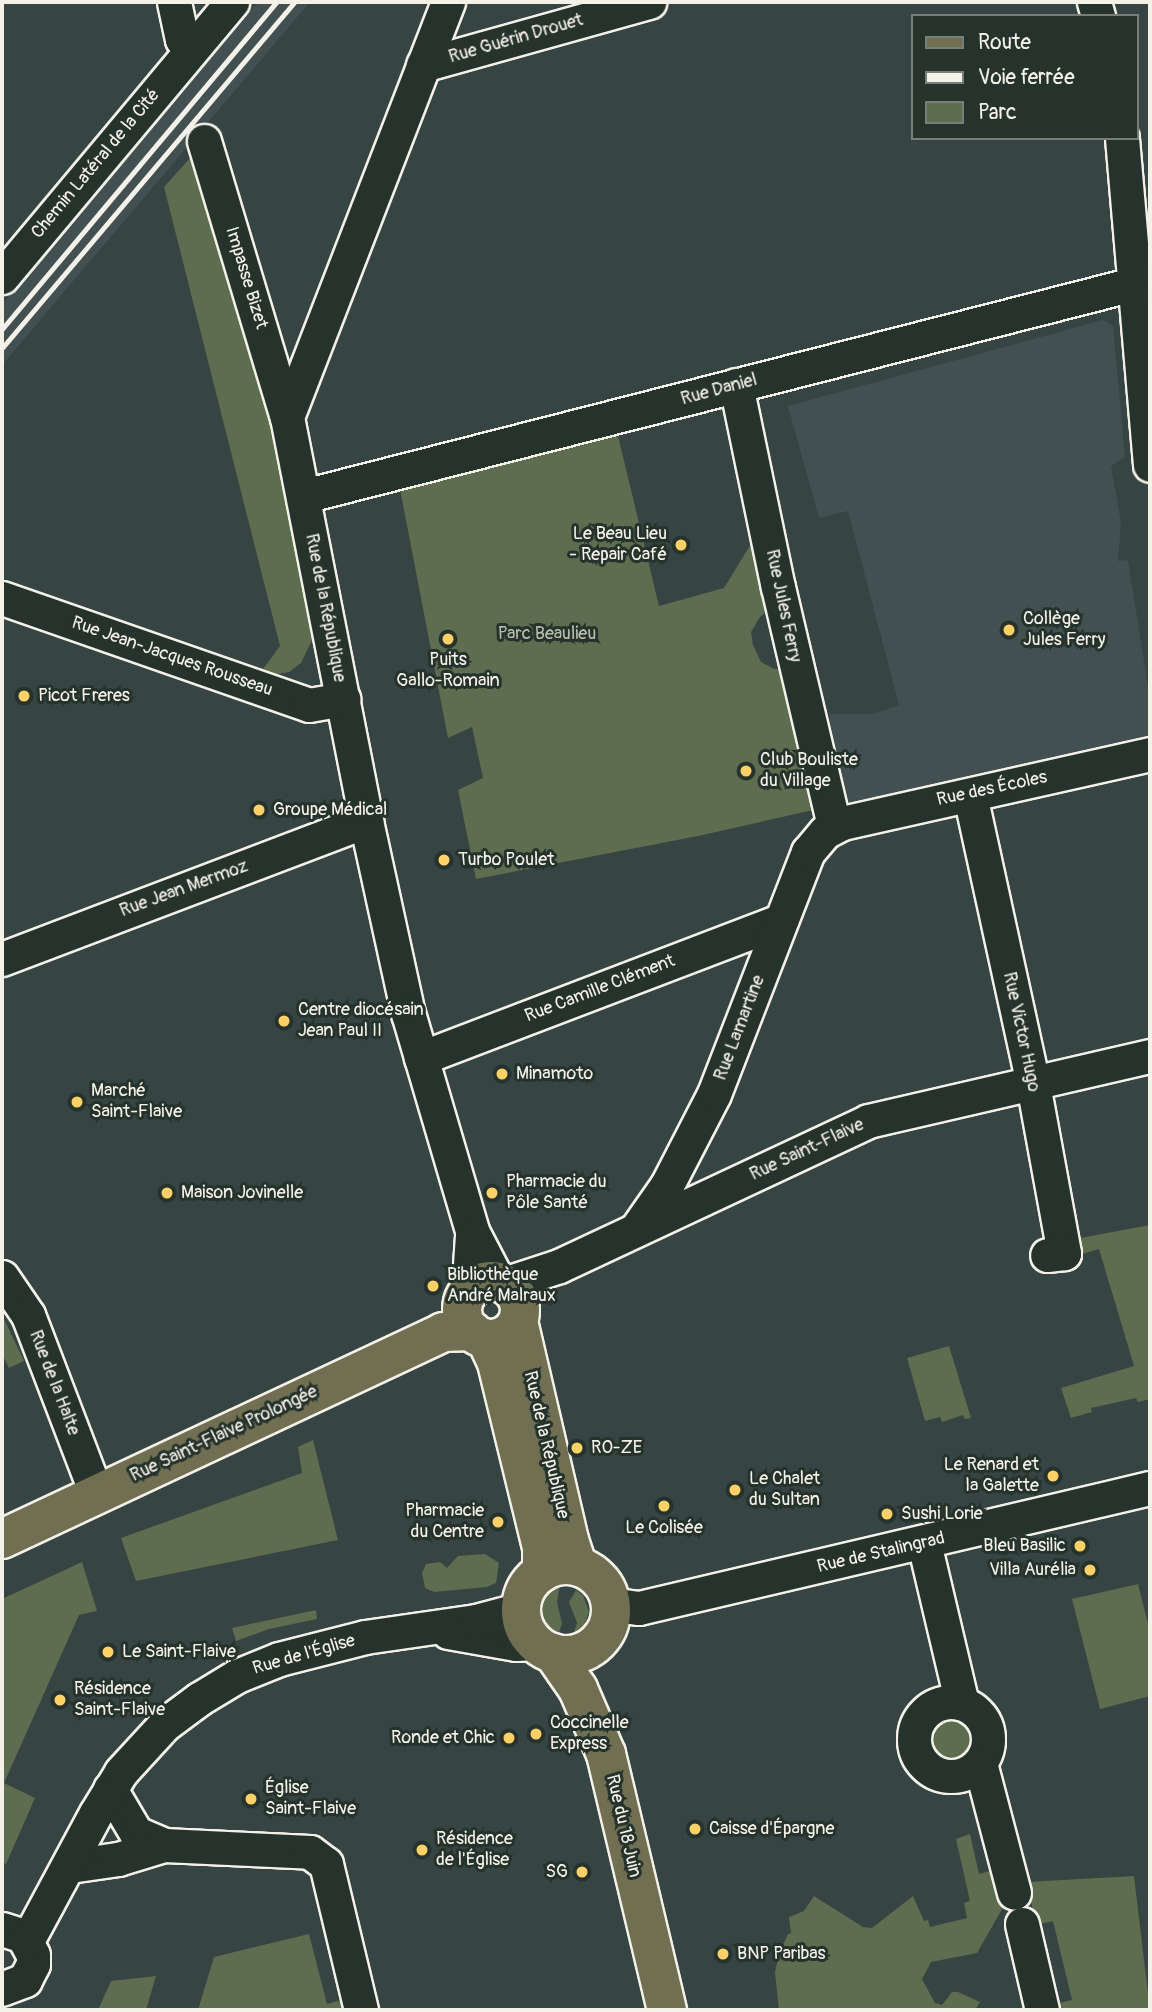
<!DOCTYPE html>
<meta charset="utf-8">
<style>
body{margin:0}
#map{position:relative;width:1152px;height:2012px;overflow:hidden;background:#364443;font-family:Pangolin,sans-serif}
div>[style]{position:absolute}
.built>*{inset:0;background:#425052}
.green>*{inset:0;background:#5e6d4f}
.round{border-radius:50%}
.roads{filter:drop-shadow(2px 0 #f4f1e8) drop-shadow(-2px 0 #f4f1e8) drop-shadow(0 2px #f4f1e8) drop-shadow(0 -2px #f4f1e8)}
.minor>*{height:33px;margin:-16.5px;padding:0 16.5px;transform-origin:16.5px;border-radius:16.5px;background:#26332d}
.minor>.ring{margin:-16.5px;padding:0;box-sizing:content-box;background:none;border:33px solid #26332d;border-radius:50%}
.major>*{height:38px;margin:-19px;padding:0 19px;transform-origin:19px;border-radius:19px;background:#706f52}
.major>.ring{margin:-19px;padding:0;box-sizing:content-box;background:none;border:38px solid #706f52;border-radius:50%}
.rail>*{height:5px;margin:-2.5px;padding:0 2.5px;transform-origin:2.5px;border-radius:2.5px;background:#f4f1e8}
.dots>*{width:19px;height:19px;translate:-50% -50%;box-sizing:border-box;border:4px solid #26332d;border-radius:50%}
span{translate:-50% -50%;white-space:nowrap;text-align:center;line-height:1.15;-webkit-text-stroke:6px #26332d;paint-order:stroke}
.street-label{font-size:18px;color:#f4f1e8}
.poi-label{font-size:18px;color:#f4f1e8}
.right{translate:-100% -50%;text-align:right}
.left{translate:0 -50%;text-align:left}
.park-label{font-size:18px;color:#b8bcab}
.frame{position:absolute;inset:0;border:4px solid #f4f1e8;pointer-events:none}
.legend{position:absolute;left:911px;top:14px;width:228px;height:126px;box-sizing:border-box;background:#26332d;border:2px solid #787f78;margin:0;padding:9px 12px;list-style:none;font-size:21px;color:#f4f1e8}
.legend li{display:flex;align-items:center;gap:14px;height:35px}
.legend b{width:35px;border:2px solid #787f78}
</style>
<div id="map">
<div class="built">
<div style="clip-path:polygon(258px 2px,310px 2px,2px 365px,2px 304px)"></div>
<div style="clip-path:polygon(1103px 320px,1113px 326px,1125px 457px,1111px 466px,1121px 523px,1118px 561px,1128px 560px,1150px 699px,1150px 734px,1146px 741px,841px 804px,830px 751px,830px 714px,872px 714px,899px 705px,848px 511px,819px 518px,788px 406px)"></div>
</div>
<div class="green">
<div style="clip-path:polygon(191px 157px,268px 407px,313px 638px,301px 663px,289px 672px,277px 674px,263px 669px,280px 646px,164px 187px)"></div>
<div style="clip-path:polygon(618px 436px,659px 606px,724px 588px,754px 539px,770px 608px,760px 617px,751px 632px,753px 645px,761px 662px,774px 669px,784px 669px,818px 809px,698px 836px,476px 879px,458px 790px,483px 778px,472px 727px,448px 738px,400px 489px)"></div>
<div style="clip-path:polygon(1150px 1225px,1150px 1399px,1138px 1402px,1136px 1398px,1091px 1408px,1092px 1412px,1071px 1418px,1061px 1388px,1134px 1366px,1099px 1249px,1079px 1255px,1075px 1239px)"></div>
<div style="clip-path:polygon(4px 1319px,24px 1361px,9px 1368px,2px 1354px)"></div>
<div style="clip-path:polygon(949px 1346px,971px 1418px,965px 1419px,963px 1415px,942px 1422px,940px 1417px,925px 1421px,907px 1358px)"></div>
<div style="clip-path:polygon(313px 1440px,338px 1540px,136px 1581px,121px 1538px,302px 1473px,298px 1447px)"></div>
<div style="clip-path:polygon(485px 1554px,499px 1563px,496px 1583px,487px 1587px,434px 1592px,425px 1588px,422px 1573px,426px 1564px,440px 1562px,447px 1568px,458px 1556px)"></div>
<div style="clip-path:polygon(82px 1562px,97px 1611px,79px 1615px,4px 1783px,35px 1798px,6px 1864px,2px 1862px,2px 1599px)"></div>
<div style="clip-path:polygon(1138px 1584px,1150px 1632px,1150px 1696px,1100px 1709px,1072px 1599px)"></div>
<div style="clip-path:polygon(560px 1585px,557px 1602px,562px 1624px,559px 1632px,550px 1635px,540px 1624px,538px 1608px,546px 1592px)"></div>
<div style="clip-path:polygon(576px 1590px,583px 1595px,589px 1612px,583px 1628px,573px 1635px,577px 1623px,569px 1602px)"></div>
<div style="clip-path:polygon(316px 1610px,317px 1619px,269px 1629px,236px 1641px,232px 1628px)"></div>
<div class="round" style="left:923px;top:1712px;width:56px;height:56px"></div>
<div style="clip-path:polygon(970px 1834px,979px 1874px,1001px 1868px,1010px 1895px,977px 1953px,931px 1962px,922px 1979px,935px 2003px,942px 2005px,952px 1992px,958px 1992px,980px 2002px,975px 2010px,779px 2010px,775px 1972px,779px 1954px,788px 1934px,791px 1933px,789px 1917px,804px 1911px,814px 1896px,863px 1927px,872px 1928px,913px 1896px,924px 1921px,928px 1920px,930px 1927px,967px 1918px,964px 1903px,970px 1901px,956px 1839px)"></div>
<div style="clip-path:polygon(1134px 1876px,1150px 2010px,1057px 2010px,1055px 2004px,1072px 2000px,1053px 1921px,1036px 1925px,1027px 1882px)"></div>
<div style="clip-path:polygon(309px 1934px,327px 2004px,342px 2000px,344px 2010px,198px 2010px,214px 1957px)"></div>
<div style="clip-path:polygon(156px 1976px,146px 2010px,98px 2010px,111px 1981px)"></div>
</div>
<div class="roads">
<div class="minor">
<div style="left:174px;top:2px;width:38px;rotate:78deg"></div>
<div style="left:182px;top:39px;width:14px;rotate:51deg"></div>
<div style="left:448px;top:2px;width:445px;rotate:111.2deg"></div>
<div style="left:287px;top:417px;width:412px;rotate:78.9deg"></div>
<div style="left:366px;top:821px;width:197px;rotate:77.7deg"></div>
<div style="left:408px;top:1013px;width:227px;rotate:73.6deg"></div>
<div style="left:472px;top:1231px;width:59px;rotate:62.6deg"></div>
<div style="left:1094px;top:2px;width:15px;rotate:74deg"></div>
<div style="left:423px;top:65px;width:235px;rotate:-15.6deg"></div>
<div style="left:1122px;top:138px;width:328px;rotate:85.1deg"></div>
<div style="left:204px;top:141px;width:288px;rotate:73.3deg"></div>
<div style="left:2px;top:277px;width:359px;rotate:-50.1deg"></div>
<div style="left:736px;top:385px;width:206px;rotate:78.3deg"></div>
<div style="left:778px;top:587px;width:245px;rotate:76.8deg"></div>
<div style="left:304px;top:496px;width:856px;rotate:-14.34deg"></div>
<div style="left:2px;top:598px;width:325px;rotate:19.2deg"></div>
<div style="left:309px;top:705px;width:35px;rotate:-10deg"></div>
<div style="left:970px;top:795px;width:296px;rotate:77.7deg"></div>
<div style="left:1033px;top:1084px;width:172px;rotate:79.6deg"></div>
<div style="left:1064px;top:1253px;width:17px;rotate:173deg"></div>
<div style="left:2px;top:959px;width:389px;rotate:-20.8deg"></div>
<div style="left:421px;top:1058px;width:383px;rotate:-20.9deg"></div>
<div style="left:637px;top:1228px;width:52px;rotate:-55.1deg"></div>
<div style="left:667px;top:1185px;width:102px;rotate:-62.7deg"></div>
<div style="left:714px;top:1094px;width:260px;rotate:-68.8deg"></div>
<div style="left:808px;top:852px;width:26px;rotate:-50deg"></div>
<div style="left:825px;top:832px;width:19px;rotate:-28deg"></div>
<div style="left:842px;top:823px;width:316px;rotate:-12.6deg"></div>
<div style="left:2px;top:1277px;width:46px;rotate:55.6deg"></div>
<div style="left:28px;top:1315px;width:191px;rotate:69.1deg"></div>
<div style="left:504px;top:1284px;width:58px;rotate:-18.1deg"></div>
<div style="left:559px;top:1266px;width:341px;rotate:-25.1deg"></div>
<div style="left:868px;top:1121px;width:289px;rotate:-13deg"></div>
<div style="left:468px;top:1294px;width:58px;rotate:-86.1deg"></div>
<div style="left:924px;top:1543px;width:165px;rotate:76.7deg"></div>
<div style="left:610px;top:1604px;width:29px;rotate:8deg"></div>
<div style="left:639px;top:1608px;width:525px;rotate:-13.22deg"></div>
<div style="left:448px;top:1632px;width:69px;rotate:10deg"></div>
<div style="left:516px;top:1644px;width:18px;rotate:-3deg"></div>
<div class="ring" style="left:914px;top:1702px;width:41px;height:41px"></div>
<div style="left:980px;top:1763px;width:134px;rotate:75.3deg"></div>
<div style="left:110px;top:1789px;width:51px;rotate:59.4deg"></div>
<div style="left:136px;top:1833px;width:30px;rotate:23deg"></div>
<div style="left:70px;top:1866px;width:49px;rotate:-8.3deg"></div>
<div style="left:118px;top:1859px;width:48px;rotate:-16.9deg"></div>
<div style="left:164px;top:1845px;width:146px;rotate:2.7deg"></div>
<div style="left:310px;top:1852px;width:20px;rotate:37deg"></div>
<div style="left:326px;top:1864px;width:150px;rotate:76.5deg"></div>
<div style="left:1022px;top:1924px;width:88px;rotate:76.9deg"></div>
<div style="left:2px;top:1929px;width:22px;rotate:18deg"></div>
<div style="left:23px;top:1936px;width:21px;rotate:62deg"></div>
<div style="left:33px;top:1955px;width:9px;rotate:90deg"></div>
<div style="left:33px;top:1964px;width:18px;rotate:117deg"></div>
<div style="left:25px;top:1980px;width:25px;rotate:159deg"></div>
<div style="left:27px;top:1941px;width:145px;rotate:-61.7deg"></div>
<div style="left:96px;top:1813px;width:48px;rotate:-58.6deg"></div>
<div style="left:121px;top:1772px;width:64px;rotate:-47.5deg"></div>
<div style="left:164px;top:1725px;width:44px;rotate:-36.6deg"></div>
<div style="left:199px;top:1699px;width:44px;rotate:-31.2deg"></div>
<div style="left:237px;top:1676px;width:45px;rotate:-22deg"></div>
<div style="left:279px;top:1659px;width:89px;rotate:-14.3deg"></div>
<div style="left:365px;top:1637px;width:112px;rotate:-8.2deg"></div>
<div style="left:476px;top:1621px;width:47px;rotate:-14.9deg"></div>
</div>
<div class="major">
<div class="ring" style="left:462px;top:1281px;width:20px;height:20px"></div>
<div style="left:518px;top:1321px;width:225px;rotate:76.9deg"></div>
<div style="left:569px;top:1540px;width:28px;rotate:72deg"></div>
<div style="left:486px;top:1339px;width:26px;rotate:65deg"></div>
<div style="left:497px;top:1363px;width:190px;rotate:76.3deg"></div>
<div style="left:542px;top:1548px;width:24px;rotate:90deg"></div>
<div style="left:2px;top:1539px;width:487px;rotate:-25.1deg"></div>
<div style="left:443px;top:1332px;width:29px;rotate:-2deg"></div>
<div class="ring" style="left:521px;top:1565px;width:52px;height:52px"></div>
<div style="left:553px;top:1653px;width:44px;rotate:55.2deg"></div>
<div style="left:578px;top:1689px;width:71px;rotate:66.7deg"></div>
<div style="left:606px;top:1754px;width:263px;rotate:76.6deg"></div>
</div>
</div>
<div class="rail">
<div style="left:2px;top:329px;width:427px;rotate:-50deg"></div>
<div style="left:2px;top:348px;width:453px;rotate:-49.8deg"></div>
</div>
<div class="dots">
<div style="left:681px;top:545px;background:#ffd166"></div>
<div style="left:1009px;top:630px;background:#ffd166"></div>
<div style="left:448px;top:639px;background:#ffd166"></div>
<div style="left:24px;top:696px;background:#ffd166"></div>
<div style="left:746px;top:771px;background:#ffd166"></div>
<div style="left:259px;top:810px;background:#ffd166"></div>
<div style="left:444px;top:860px;background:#ffd166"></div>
<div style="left:284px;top:1021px;background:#ffd166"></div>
<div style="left:502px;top:1074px;background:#ffd166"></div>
<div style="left:77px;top:1102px;background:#ffd166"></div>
<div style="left:167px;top:1193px;background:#ffd166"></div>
<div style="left:492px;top:1193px;background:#ffd166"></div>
<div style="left:433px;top:1286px;background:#ffd166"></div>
<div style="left:577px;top:1448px;background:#ffd166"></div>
<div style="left:1053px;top:1476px;background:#ffd166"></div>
<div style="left:735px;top:1490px;background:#ffd166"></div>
<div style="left:664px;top:1506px;background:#ffd166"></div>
<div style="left:887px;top:1514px;background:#ffd166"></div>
<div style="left:498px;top:1522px;background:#ffd166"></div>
<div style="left:1080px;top:1546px;background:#ffd166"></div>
<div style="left:1090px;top:1570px;background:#ffd166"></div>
<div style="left:108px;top:1652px;background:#ffd166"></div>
<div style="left:60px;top:1700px;background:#ffd166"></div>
<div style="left:536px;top:1734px;background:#ffd166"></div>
<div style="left:509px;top:1738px;background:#ffd166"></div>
<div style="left:251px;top:1799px;background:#ffd166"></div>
<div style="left:695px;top:1829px;background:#ffd166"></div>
<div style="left:422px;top:1850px;background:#ffd166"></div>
<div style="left:582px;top:1872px;background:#ffd166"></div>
<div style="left:723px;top:1954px;background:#ffd166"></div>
</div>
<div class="street-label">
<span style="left:516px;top:39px;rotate:-16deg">Rue Guérin Drouet</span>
<span style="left:96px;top:164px;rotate:-50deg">Chemin Latéral de la Cité</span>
<span style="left:246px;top:278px;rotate:73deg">Impasse Bizet</span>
<span style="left:719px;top:390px;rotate:-15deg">Rue Daniel</span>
<span style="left:783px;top:606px;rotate:78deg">Rue Jules Ferry</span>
<span style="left:325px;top:608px;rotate:79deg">Rue de la République</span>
<span style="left:172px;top:657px;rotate:19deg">Rue Jean-Jacques Rousseau</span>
<span style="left:992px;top:789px;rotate:-12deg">Rue des Écoles</span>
<span style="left:184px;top:889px;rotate:-20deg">Rue Jean Mermoz</span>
<span style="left:600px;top:989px;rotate:-21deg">Rue Camille Clément</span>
<span style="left:740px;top:1028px;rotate:-69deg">Rue Lamartine</span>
<span style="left:1021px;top:1032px;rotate:78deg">Rue Victor Hugo</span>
<span style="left:807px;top:1150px;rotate:-25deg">Rue Saint-Flaive</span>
<span style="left:54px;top:1383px;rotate:69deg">Rue de la Halte</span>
<span style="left:224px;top:1434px;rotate:-25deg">Rue Saint-Flaive Prolongée</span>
<span style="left:546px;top:1445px;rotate:77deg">Rue de la République</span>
<span style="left:881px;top:1553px;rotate:-13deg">Rue de Stalingrad</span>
<span style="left:304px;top:1655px;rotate:-16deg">Rue de l'Église</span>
<span style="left:623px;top:1826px;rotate:77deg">Rue du 18 Juin</span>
</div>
<div class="poi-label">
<span class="right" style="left:667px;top:545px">Le Beau Lieu<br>- Repair Café</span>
<span class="left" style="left:1023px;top:630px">Collège<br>Jules Ferry</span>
<span style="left:448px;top:671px">Puits<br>Gallo-Romain</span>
<span class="left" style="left:38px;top:696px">Picot Freres</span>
<span class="left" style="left:760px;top:771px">Club Bouliste<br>du Village</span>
<span class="left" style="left:273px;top:810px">Groupe Médical</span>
<span class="left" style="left:458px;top:860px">Turbo Poulet</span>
<span class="left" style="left:298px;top:1021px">Centre diocésain<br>Jean Paul II</span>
<span class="left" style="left:516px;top:1074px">Minamoto</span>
<span class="left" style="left:91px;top:1102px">Marché<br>Saint-Flaive</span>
<span class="left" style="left:506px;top:1193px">Pharmacie du<br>Pôle Santé</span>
<span class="left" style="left:181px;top:1193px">Maison Jovinelle</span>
<span class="left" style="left:447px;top:1286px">Bibliothèque<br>André Malraux</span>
<span class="left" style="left:591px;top:1448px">RO-ZE</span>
<span class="right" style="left:1039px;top:1476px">Le Renard et<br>la Galette</span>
<span class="left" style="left:749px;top:1490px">Le Chalet<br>du Sultan</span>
<span class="right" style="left:484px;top:1522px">Pharmacie<br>du Centre</span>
<span class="left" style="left:901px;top:1514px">Sushi Lorie</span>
<span style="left:664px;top:1528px">Le Colisée</span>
<span class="right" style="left:1066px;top:1546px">Bleu Basilic</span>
<span class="right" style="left:1076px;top:1570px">Villa Aurélia</span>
<span class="left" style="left:122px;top:1652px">Le Saint-Flaive</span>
<span class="left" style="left:74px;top:1700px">Résidence<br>Saint-Flaive</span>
<span class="left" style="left:550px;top:1734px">Coccinelle<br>Express</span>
<span class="right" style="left:495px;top:1738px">Ronde et Chic</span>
<span class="left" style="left:265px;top:1799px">Église<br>Saint-Flaive</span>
<span class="left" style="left:709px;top:1829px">Caisse d'Épargne</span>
<span class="left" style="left:436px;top:1850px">Résidence<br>de l'Église</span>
<span class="right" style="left:568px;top:1872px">SG</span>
<span class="left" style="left:737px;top:1954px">BNP Paribas</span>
</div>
<div class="park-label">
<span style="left:547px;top:634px">Parc Beaulieu</span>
</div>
<div class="frame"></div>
<ul class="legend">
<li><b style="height:9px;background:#706f52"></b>Route</li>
<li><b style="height:9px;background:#f4f1e8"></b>Voie ferrée</li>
<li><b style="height:19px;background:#5e6d4f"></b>Parc</li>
</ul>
</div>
